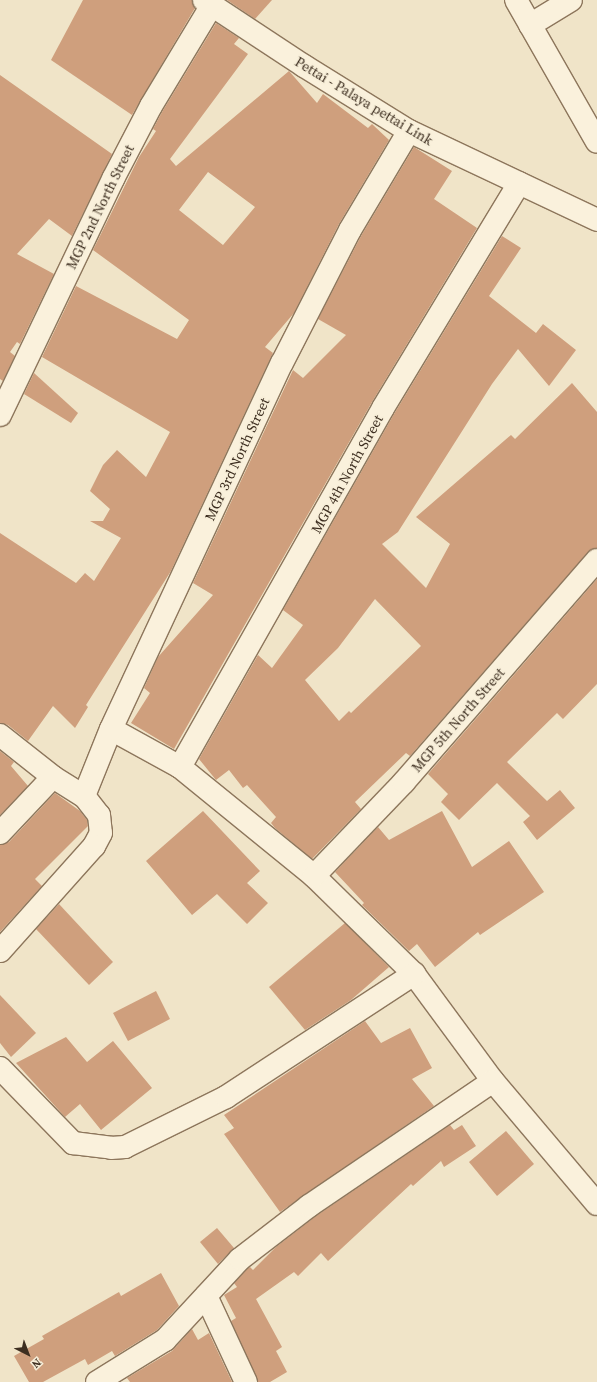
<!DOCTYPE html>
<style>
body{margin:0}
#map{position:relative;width:597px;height:1382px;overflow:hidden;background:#f0e4c8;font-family:"Source Serif 4",serif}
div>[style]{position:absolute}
.building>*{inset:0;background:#cf9f7d}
.roads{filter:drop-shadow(1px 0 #8d765c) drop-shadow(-1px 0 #8d765c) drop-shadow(0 1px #8d765c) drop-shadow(0 -1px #8d765c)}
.minor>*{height:22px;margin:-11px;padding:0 11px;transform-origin:11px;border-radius:11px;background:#faf1dc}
span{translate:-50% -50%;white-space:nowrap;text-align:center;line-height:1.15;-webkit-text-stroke:3px #f7eed8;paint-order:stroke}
.street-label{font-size:14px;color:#3d2e20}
.north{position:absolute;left:8px;top:1334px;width:40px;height:40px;-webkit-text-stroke:3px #f7eed8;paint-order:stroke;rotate:138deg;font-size:11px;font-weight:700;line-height:16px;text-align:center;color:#3d2e20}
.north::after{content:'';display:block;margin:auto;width:14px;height:18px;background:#3d2e20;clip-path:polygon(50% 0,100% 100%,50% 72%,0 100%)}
</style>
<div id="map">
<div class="building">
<div style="clip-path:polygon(83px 0,192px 0,195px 8px,132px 115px,51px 60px)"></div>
<div style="clip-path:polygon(227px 0,272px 0,255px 19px)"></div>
<div style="clip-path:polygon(evenodd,216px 23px,239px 38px,234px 44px,248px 54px,170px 159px,176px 166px,289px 71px,317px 103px,323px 94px,368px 128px,372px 124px,389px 140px,339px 224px,294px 313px,265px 347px,273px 353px,171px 571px,86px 705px,88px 707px,75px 728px,53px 706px,28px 741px,8px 725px,0 723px,0 533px,76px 583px,85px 573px,94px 581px,121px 538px,90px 521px,103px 521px,110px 509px,90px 491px,103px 465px,117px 450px,146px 477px,170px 432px,42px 357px,76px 286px,177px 339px,189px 320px,93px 250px,139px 157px,156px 131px,153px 129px,162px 112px,216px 23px,208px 172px,255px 207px,223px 245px,179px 210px,208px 172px)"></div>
<div style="clip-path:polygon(0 75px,112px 154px,72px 236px,49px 219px,17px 254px,54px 274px,20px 344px,17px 342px,10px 352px,15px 356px,3px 381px,0 379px)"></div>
<div style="clip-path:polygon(414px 147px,452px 171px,434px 199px,477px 228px,372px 402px,174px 749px,131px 723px,150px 693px,144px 688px,158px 657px,213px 595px,193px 583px,293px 370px,303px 378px,346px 335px,318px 319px,361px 236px)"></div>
<div style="clip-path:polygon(evenodd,502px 236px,521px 248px,489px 296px,536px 333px,543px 324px,576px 350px,549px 386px,518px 349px,492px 384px,398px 532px,382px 544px,426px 588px,450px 544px,416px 517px,511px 435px,515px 439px,572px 383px,597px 412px,597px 548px,588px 552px,410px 756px,406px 753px,355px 802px,361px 809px,312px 859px,275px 828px,271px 823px,276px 817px,247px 785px,243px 788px,229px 770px,216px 780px,199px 759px,258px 655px,272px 668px,303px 625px,283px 610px,394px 414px,502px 236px,375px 599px,421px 646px,351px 713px,349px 711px,339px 721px,305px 680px,338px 648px,375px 599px)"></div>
<div style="clip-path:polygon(34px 373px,78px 413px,71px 423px,24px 394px)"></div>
<div style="clip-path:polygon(597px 579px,597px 684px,563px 719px,557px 713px,507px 762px,547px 801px,560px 790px,575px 808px,537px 840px,523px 822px,530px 816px,497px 783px,459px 820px,441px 802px,448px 794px,428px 774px)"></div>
<div style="clip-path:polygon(0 751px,14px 762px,11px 766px,28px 786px,0 815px)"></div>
<div style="clip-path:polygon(55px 793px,80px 811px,87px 820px,88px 826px,35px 879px,42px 886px,0 932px,0 845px,9px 842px)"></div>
<div style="clip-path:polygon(203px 811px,260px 871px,247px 883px,268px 903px,247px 924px,217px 894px,192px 915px,146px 861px)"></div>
<div style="clip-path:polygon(442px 811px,472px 867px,509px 841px,544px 892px,480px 935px,478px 932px,435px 967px,417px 944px,409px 951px,362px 905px,364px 903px,335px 872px,378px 827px,389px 840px)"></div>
<div style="clip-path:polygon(59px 904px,113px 962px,89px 985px,36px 929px)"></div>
<div style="clip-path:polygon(345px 923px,389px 967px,351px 1000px,305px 1030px,269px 987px)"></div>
<div style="clip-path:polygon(156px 991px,170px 1019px,128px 1041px,113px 1013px)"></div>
<div style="clip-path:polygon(0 995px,36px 1033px,11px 1057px,0 1043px)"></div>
<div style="clip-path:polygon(365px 1021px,381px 1043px,410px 1028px,432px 1068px,412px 1079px,434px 1106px,280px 1212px,224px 1134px,234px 1128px,224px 1115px)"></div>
<div style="clip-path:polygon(66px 1037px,87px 1062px,113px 1041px,152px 1088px,101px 1130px,80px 1104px,65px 1117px,16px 1063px)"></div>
<div style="clip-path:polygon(450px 1125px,454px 1130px,462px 1125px,476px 1146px,444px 1167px,441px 1161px,413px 1186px,411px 1184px,328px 1261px,321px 1253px,298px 1276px,294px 1272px,256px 1299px,282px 1347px,276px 1351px,287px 1372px,270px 1382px,258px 1382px,231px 1321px,236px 1318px,224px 1295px,237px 1287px,234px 1283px,248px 1268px,250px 1267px,253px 1270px,276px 1247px,316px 1216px)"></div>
<div style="clip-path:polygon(506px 1131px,534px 1164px,497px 1196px,469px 1162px)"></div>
<div style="clip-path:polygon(217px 1228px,234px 1248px,218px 1264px,200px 1242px)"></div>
<div style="clip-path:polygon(161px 1273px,179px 1306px,157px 1330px,115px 1356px,112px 1351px,88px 1365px,85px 1359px,43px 1382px,29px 1382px,14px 1356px,44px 1339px,42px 1336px,119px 1292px,121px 1296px)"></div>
<div style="clip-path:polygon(192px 1329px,198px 1340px,209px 1333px,232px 1382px,130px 1382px,127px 1378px,172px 1351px)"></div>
</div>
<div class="roads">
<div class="minor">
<div style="left:204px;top:0;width:120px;rotate:33.4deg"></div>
<div style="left:304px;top:66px;width:123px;rotate:31.8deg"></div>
<div style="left:409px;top:131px;width:208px;rotate:25.3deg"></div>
<div style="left:516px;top:0;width:163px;rotate:60.3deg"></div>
<div style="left:530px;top:25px;width:48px;rotate:-31.4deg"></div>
<div style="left:0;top:415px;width:262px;rotate:-64.4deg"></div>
<div style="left:113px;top:179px;width:82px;rotate:-62.5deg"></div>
<div style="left:151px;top:106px;width:118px;rotate:-58.9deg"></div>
<div style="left:111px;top:729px;width:79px;rotate:28.8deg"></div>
<div style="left:180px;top:767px;width:173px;rotate:39.1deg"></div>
<div style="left:314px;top:876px;width:140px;rotate:44.4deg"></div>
<div style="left:414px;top:974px;width:133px;rotate:53.6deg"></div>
<div style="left:493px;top:1081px;width:161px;rotate:49.8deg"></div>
<div style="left:0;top:735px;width:68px;rotate:38.4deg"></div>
<div style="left:53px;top:777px;width:36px;rotate:32deg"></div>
<div style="left:84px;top:796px;width:24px;rotate:52deg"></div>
<div style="left:99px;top:815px;width:18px;rotate:84deg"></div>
<div style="left:101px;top:833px;width:15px;rotate:118deg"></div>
<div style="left:94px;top:846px;width:141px;rotate:131.8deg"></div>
<div style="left:180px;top:767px;width:412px;rotate:-60.5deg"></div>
<div style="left:383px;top:408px;width:263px;rotate:-58.8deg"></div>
<div style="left:84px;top:796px;width:72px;rotate:-68.1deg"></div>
<div style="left:111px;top:729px;width:404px;rotate:-65deg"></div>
<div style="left:282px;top:363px;width:149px;rotate:-62.9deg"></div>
<div style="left:350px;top:230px;width:115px;rotate:-59.2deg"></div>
<div style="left:0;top:833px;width:77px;rotate:-46.6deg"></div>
<div style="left:314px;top:876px;width:130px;rotate:-46.2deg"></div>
<div style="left:404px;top:782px;width:294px;rotate:-49deg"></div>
<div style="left:0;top:1068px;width:105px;rotate:45.8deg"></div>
<div style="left:73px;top:1143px;width:38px;rotate:7deg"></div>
<div style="left:111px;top:1148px;width:14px;rotate:-4deg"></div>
<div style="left:125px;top:1147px;width:113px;rotate:-26.3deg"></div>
<div style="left:226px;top:1097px;width:225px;rotate:-33.2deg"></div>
<div style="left:206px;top:1296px;width:95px;rotate:65.1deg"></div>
<div style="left:97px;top:1382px;width:80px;rotate:-31.7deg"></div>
<div style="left:165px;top:1340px;width:110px;rotate:-47.2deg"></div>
<div style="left:240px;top:1259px;width:87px;rotate:-37.5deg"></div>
<div style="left:309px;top:1206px;width:222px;rotate:-34.2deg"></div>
</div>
</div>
<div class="street-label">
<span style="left:364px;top:101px;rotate:31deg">Pettai - Palaya pettai Link</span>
<span style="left:100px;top:207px;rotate:-64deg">MGP 2nd North Street</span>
<span style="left:237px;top:459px;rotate:-65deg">MGP 3rd North Street</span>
<span style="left:347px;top:474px;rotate:-61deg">MGP 4th North Street</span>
<span style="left:458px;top:720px;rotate:-49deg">MGP 5th North Street</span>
</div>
<div class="north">N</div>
</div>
